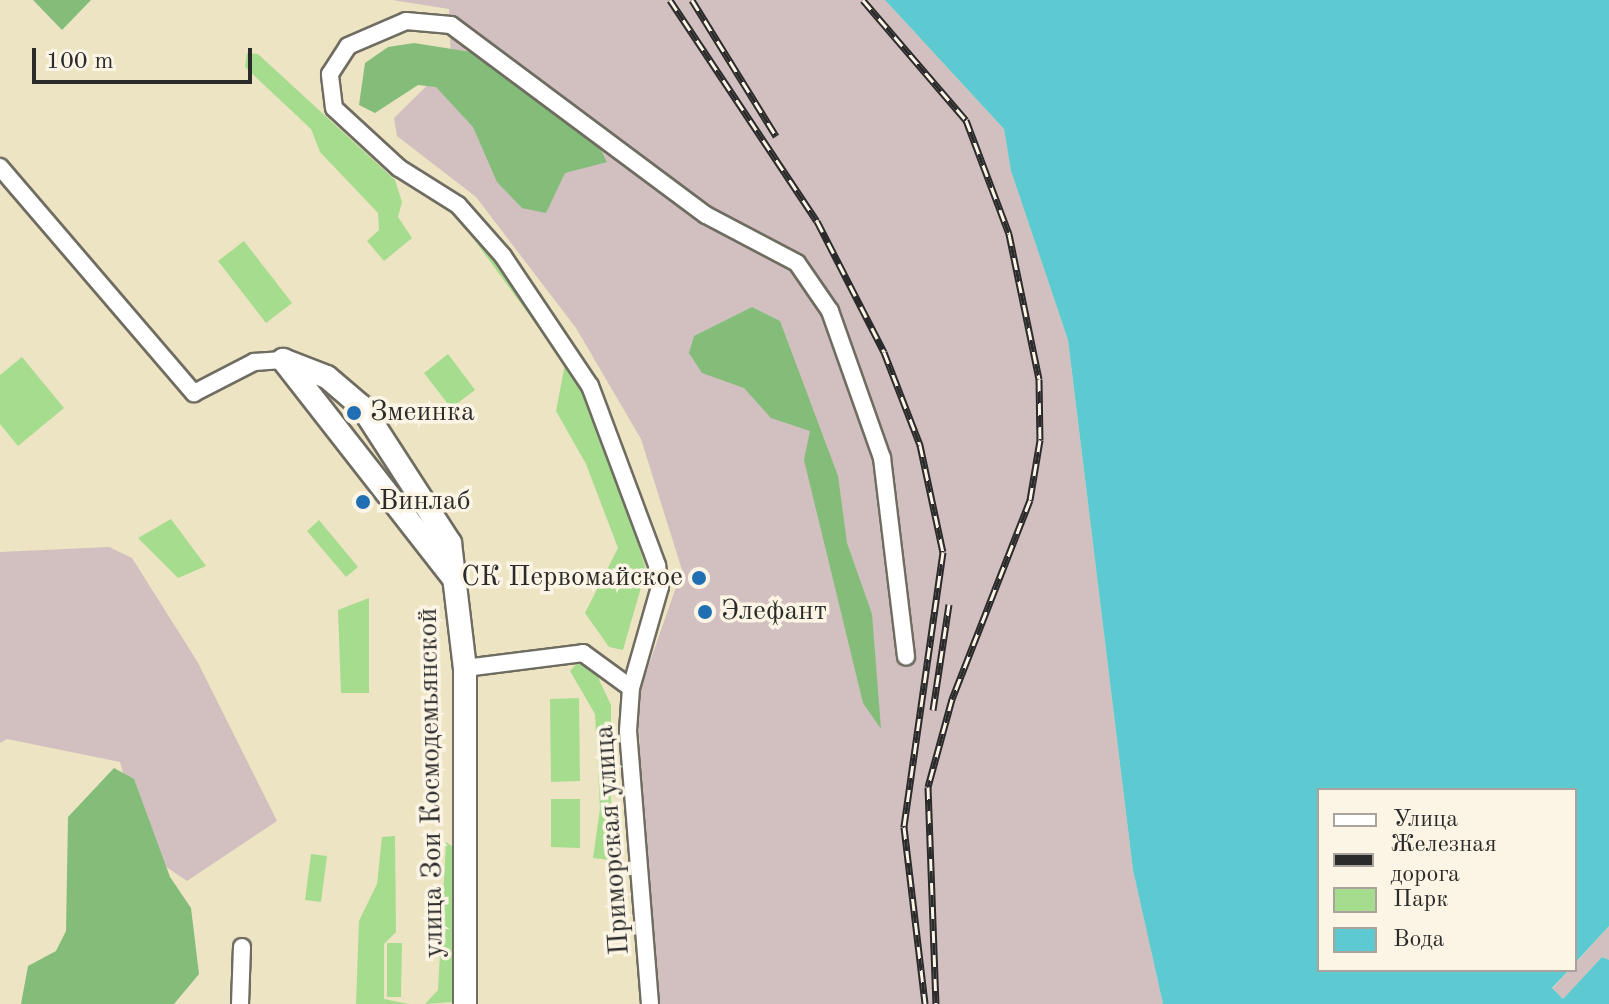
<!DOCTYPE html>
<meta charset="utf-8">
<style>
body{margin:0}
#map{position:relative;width:1609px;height:1004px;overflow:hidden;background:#ede4c4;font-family:"Old Standard TT",serif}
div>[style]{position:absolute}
.industrial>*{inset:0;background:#d2bfbf}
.green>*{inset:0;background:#a5dc8e}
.forest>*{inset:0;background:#84bc79}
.water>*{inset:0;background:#5ccad0}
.roads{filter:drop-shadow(2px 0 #6f6c61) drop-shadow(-2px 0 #6f6c61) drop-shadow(0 2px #6f6c61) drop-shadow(0 -2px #6f6c61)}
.street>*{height:16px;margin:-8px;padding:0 8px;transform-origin:8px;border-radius:8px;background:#fff}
.secondary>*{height:22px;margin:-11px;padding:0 11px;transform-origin:11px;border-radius:11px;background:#fff}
.rail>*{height:7px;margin-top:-3.5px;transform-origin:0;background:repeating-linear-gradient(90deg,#fcf5e5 0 12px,#2b2b2b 0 24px);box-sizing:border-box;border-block:2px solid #2b2b2b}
.dots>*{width:22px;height:22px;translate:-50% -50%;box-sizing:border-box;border:4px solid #fcf5e5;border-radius:50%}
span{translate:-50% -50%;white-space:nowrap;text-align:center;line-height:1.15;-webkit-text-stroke:7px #fcf5e5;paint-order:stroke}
.poi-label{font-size:28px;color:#2b2b2b}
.left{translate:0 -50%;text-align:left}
.right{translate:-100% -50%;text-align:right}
.street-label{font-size:28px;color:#2b2b2b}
.legend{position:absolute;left:1317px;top:788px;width:260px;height:184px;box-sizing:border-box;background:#fcf5e5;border:2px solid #a8a49b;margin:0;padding:10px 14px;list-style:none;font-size:24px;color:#2b2b2b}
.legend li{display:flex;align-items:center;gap:16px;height:40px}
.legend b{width:40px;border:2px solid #a8a49b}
.scale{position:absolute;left:32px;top:48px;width:220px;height:36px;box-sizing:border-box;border:4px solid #2b2b2b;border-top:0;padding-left:10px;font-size:24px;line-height:28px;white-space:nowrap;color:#2b2b2b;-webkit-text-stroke:6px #fcf5e5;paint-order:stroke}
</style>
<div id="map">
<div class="industrial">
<div style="clip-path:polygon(392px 0,885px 0,1004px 129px,1011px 171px,1068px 340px,1133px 870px,1163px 1004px,648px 1004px,638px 696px,682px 570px,641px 439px,576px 328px,476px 197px,397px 136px,394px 118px,451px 62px,449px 9px)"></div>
<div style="clip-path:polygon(109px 547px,132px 558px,197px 661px,277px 821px,187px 881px,146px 853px,120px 762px,7px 739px,0 743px,0 552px)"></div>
<div style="clip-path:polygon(1609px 926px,1609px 960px,1602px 957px,1563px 999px,1552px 989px)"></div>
</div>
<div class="green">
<div style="clip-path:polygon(247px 53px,258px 54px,395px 180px,402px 202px,398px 217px,412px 238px,384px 261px,367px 241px,379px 230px,378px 213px,320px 152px,311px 129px,245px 67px)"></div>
<div style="clip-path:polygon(459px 219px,477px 232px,570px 361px,620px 482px,646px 570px,623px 650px,609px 647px,585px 613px,618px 548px,586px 464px,556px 411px,565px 364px)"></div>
<div style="clip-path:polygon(244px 241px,292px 303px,266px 323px,218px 261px)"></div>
<div style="clip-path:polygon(448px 354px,475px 390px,451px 408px,424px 373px)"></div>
<div style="clip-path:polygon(22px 357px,64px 408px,18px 446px,0 424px,0 375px)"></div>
<div style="clip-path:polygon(171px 519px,206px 566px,178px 578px,138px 538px)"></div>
<div style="clip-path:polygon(319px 520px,358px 567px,346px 577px,307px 531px)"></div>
<div style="clip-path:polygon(369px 598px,369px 693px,341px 693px,338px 610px)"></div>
<div style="clip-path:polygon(581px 659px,594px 669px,611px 705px,611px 860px,593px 858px,600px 809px,595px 714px,570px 671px)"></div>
<div style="clip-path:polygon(579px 698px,580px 781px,551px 782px,550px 699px)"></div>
<div style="clip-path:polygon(551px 799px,580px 799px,580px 848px,551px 847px)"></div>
<div style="clip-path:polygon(395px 836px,396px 932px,384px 944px,384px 999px,409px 1004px,356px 1004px,359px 921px,377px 884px,382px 837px)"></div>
<div style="clip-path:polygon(446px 842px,456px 849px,454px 1002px,425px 1004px,438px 990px)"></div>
<div style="clip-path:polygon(311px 854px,327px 856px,321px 902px,305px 900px)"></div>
<div style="clip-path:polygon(387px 943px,402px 943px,401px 997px,387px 997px)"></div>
</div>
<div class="forest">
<div style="clip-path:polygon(33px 0,91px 0,62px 30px)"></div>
<div style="clip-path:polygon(414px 43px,471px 52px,600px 148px,607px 162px,565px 173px,546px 213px,522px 208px,497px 182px,473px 127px,436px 87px,418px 85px,375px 113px,359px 105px,365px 63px,388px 47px)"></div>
<div style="clip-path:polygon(752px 307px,780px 321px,838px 476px,847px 543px,872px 614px,881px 729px,863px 703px,804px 460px,810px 431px,771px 418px,744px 388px,702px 373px,689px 353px,694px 336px)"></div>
<div style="clip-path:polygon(114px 768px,134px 779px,170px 877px,191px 908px,199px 974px,174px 1004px,21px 1004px,28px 966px,56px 951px,66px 931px,68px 817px)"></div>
</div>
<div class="water">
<div style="clip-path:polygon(885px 0,1609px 0,1609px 926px,1575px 963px,1575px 790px,1319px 790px,1319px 970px,1569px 970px,1552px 988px,1563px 999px,1602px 957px,1609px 960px,1609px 1004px,1163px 1004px,1133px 870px,1068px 340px,1011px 171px,1004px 129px)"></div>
</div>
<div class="roads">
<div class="street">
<div style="left:0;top:167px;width:298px;rotate:49.4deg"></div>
<div style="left:194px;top:393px;width:68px;rotate:-27.3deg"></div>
<div style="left:254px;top:362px;width:29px;rotate:-4deg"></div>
<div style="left:465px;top:668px;width:119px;rotate:-7.2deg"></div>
<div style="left:583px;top:653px;width:59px;rotate:36.1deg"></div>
<div style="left:240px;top:1004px;width:57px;rotate:-88deg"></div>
<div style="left:650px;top:1004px;width:274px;rotate:-94.6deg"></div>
<div style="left:628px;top:731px;width:43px;rotate:-86deg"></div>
<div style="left:631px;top:688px;width:105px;rotate:-74deg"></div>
<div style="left:660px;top:587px;width:22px;rotate:-98deg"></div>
<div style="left:657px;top:565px;width:191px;rotate:-110.5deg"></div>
<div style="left:590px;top:386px;width:156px;rotate:-123.8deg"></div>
<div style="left:503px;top:256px;width:68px;rotate:-131.4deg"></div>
<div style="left:458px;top:205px;width:70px;rotate:-147.9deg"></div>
<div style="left:399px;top:168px;width:88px;rotate:-137.3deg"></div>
<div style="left:334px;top:108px;width:34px;rotate:-97deg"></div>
<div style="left:330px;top:74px;width:33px;rotate:-57deg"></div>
<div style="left:348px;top:46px;width:63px;rotate:-23.3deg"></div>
<div style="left:406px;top:21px;width:45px;rotate:5.1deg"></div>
<div style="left:451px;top:25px;width:318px;rotate:36.7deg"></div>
<div style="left:706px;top:215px;width:103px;rotate:27.8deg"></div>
<div style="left:797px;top:263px;width:58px;rotate:55.5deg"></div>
<div style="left:830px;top:311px;width:156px;rotate:70.5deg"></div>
<div style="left:882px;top:458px;width:200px;rotate:83.1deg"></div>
</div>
<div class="secondary">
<div style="left:283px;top:360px;width:47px;rotate:21.1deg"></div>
<div style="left:327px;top:377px;width:46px;rotate:40.6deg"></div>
<div style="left:362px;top:407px;width:162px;rotate:57.1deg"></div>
<div style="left:450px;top:543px;width:126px;rotate:83.2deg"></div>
<div style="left:465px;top:668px;width:336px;rotate:90deg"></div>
<div style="left:283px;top:360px;width:279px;rotate:52deg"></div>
</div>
</div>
<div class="rail">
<div style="left:670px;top:0;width:265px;rotate:56.4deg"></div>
<div style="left:817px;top:221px;width:147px;rotate:62.9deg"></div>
<div style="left:884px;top:352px;width:100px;rotate:68.8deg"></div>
<div style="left:920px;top:445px;width:109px;rotate:77.9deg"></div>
<div style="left:943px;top:552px;width:278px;rotate:98.1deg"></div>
<div style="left:904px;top:827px;width:178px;rotate:83.2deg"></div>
<div style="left:692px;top:0;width:160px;rotate:58.3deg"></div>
<div style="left:863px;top:0;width:158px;rotate:49.4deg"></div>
<div style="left:966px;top:120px;width:122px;rotate:69.3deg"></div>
<div style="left:1009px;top:234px;width:148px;rotate:78.3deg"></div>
<div style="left:1039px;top:379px;width:61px;rotate:89.1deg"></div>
<div style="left:1040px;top:440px;width:61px;rotate:99.5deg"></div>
<div style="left:1030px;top:500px;width:214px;rotate:111.4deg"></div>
<div style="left:952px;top:699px;width:91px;rotate:105.3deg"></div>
<div style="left:928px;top:787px;width:217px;rotate:87.9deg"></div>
<div style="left:933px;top:710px;width:107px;rotate:-81.4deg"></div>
</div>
<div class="dots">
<div style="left:354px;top:413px;background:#1f6fb2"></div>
<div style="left:363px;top:502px;background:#1f6fb2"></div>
<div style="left:699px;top:578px;background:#1f6fb2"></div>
<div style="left:705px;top:612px;background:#1f6fb2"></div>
</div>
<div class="poi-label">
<span class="left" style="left:370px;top:413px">Змеинка</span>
<span class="left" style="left:379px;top:502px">Винлаб</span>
<span class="right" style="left:683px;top:578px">СК Первомайское</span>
<span class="left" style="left:721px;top:612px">Элефант</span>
</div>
<div class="street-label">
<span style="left:432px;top:783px;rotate:-91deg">улица Зои Космодемьянской</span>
<span style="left:613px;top:840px;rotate:-94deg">Приморская улица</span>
</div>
<ul class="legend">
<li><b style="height:10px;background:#fff"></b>Улица</li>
<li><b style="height:10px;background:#2b2b2b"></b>Железная дорога</li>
<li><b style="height:22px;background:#a5dc8e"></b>Парк</li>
<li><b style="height:22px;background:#5ccad0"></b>Вода</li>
</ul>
<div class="scale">100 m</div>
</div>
